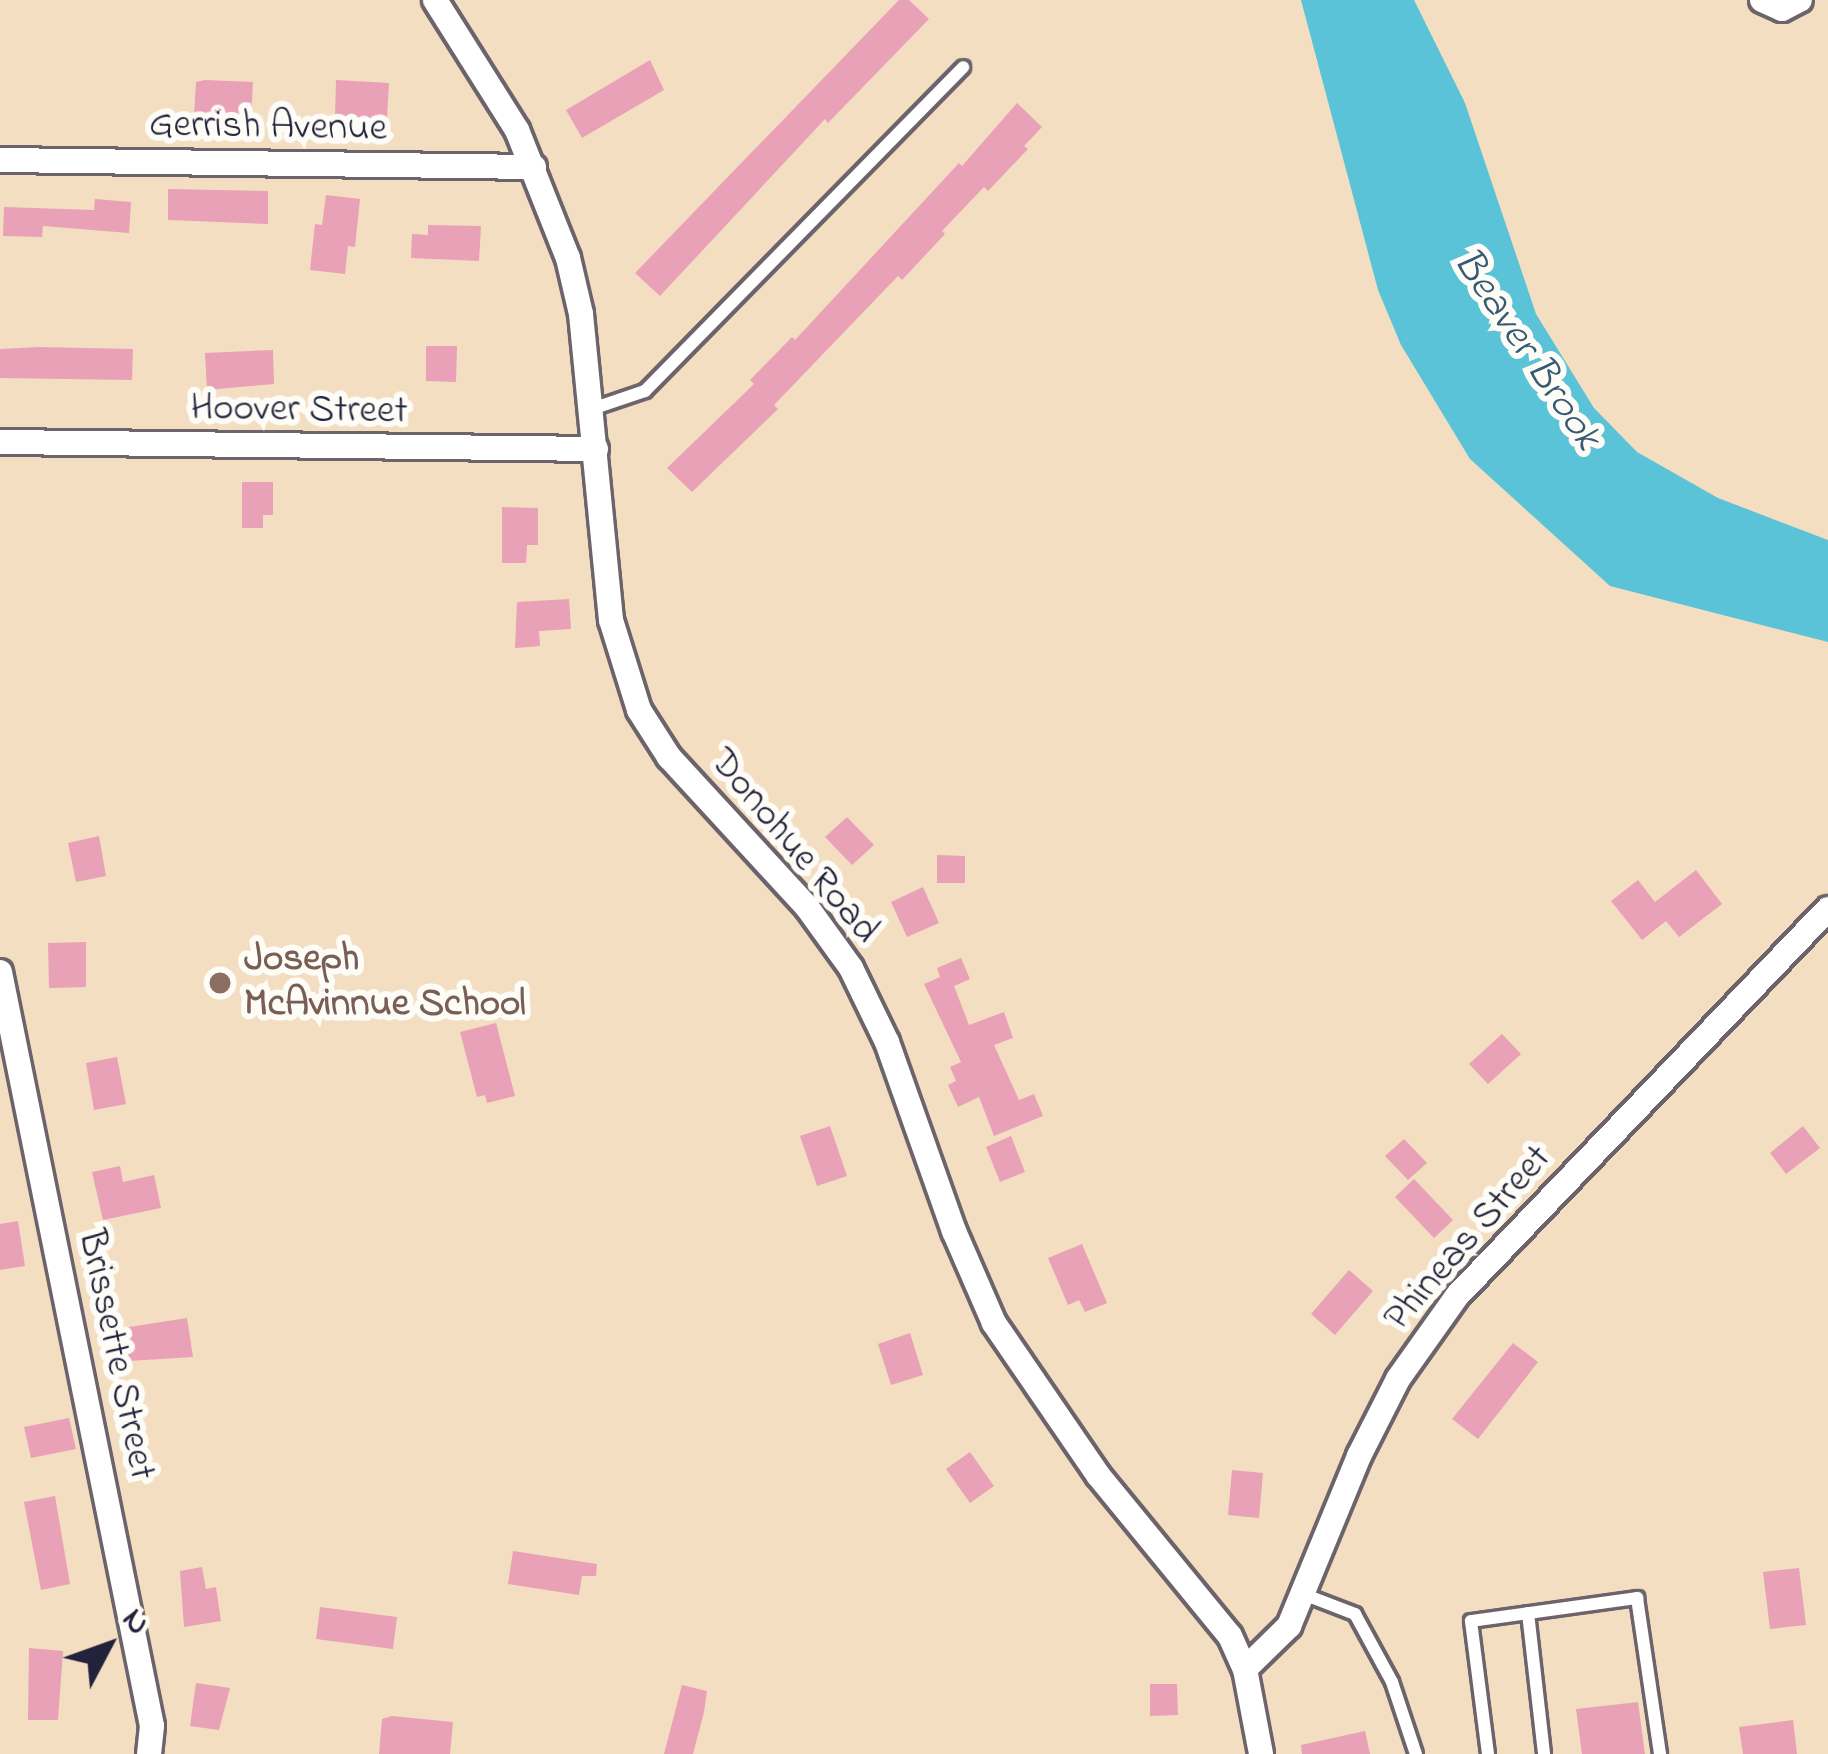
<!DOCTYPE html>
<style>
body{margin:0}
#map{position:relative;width:1828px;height:1754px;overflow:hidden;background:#f4dec2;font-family:"Indie Flower",sans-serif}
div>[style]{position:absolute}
.water>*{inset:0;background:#5ac3d7}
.building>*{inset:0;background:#e8a1b6}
.roads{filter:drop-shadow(3px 0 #6c646a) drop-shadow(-3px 0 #6c646a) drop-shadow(0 3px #6c646a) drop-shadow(0 -3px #6c646a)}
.service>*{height:12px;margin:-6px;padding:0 6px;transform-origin:6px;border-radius:6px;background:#fff}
.minor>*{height:24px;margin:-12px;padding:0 12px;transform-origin:12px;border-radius:12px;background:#fff}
.dots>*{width:33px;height:33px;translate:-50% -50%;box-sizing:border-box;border:6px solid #fdfcf7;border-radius:50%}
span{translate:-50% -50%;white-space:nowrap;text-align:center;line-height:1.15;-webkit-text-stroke:12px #fdfcf7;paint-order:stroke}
.street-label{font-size:39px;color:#22223b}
.education-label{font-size:39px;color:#785e54;font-weight:700}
.left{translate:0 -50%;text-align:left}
.water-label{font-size:42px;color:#365a72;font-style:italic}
.north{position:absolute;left:48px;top:1586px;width:120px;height:120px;-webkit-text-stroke:9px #fdfcf7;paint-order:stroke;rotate:49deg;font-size:33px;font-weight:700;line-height:48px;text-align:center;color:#22223b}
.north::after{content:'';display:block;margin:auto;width:42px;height:54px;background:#22223b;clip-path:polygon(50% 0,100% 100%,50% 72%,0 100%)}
</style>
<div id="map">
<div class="water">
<div style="clip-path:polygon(1301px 0,1414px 0,1465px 103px,1536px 314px,1594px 408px,1637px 452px,1718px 498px,1828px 540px,1828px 642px,1610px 586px,1470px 459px,1401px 345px,1378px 290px)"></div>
</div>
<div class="building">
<div style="clip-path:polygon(899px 0,909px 0,929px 19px,828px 123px,825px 119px,660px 296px,635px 273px)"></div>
<div style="clip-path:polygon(650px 60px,664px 90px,582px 138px,566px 110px)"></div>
<div style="clip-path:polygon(205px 80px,253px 82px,251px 120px,194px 117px,196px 82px)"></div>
<div style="clip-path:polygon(336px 80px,389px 83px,387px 119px,335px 116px)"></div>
<div style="clip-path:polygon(1017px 103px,1042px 127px,1024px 146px,1028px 149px,988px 191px,984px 187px,942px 231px,945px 234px,902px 280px,898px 276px,774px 405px,778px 409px,692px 492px,667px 468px,754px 384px,750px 380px,792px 337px,795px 340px,959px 163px,962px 166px)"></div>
<div style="clip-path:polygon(168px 189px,268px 191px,268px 224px,168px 220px)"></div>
<div style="clip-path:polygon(326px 195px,360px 199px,355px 247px,348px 246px,345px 274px,310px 270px,315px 224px,322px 225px)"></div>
<div style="clip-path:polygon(95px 199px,131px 202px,129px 233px,43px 226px,42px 237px,3px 236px,4px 207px,94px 210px)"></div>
<div style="clip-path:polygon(428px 225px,481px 226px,479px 261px,411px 258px,412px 234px,428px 235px)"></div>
<div style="clip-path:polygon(426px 346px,457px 346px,456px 382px,426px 381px)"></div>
<div style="clip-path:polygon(39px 347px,133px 349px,132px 380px,0 378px,0 349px)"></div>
<div style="clip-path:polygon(273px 350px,274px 384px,207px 390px,205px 353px)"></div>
<div style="clip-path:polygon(242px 482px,273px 482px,273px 515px,263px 515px,263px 528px,242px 528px)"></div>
<div style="clip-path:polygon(502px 507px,538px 508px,538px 545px,527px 545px,526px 563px,502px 563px)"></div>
<div style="clip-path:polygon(569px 599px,571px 629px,539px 631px,540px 646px,515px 648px,517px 602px)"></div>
<div style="clip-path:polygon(847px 817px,874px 845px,852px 865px,825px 837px)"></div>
<div style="clip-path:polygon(99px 836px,106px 876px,76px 882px,68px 843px)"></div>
<div style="clip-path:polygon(937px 855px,965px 856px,965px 883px,937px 883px)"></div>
<div style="clip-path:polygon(1696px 870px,1722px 904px,1679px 937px,1666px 921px,1642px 940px,1611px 901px,1638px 880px,1655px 902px)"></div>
<div style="clip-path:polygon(923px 887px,939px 923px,907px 937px,891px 902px)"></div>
<div style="clip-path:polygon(86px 942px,86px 987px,49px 988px,48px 943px)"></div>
<div style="clip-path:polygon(961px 958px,970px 979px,954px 986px,969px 1025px,1004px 1012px,1013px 1038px,994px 1045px,1019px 1100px,1034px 1094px,1043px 1116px,994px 1136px,979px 1097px,958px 1107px,948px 1085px,956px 1081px,950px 1067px,961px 1062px,924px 984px,940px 977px,937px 968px)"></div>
<div style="clip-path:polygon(496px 1023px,515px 1096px,487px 1103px,485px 1095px,477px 1097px,460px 1032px)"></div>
<div style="clip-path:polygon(1502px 1034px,1521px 1054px,1488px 1084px,1469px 1064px)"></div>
<div style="clip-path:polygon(117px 1057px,126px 1104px,94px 1110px,86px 1063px)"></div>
<div style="clip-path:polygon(830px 1126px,847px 1176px,817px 1186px,800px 1136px)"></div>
<div style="clip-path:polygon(1803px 1126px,1820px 1148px,1786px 1174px,1770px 1153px)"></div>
<div style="clip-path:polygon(1011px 1136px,1025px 1172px,1000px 1182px,986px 1147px)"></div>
<div style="clip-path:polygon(1404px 1139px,1427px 1163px,1408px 1180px,1385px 1156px)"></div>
<div style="clip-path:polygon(120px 1166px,123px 1182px,154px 1175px,161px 1208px,103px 1220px,92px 1172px)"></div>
<div style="clip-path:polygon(1414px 1179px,1453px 1220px,1434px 1238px,1395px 1197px)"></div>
<div style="clip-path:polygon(18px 1221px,25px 1266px,0 1270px,0 1224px)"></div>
<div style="clip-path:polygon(1082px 1244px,1107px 1303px,1085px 1312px,1079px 1300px,1068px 1305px,1048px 1258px)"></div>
<div style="clip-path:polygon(1349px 1270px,1373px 1291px,1335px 1335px,1311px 1314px)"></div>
<div style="clip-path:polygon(187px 1318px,193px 1357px,128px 1361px,123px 1328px)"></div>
<div style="clip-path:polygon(910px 1333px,923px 1375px,891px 1385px,878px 1344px)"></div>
<div style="clip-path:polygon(1513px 1343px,1538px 1362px,1478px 1439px,1452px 1419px)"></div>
<div style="clip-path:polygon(69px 1418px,76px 1449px,31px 1458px,24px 1427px)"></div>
<div style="clip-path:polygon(970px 1452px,994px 1486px,970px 1503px,946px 1469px)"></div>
<div style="clip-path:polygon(1232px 1470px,1263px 1473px,1259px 1518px,1228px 1515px)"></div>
<div style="clip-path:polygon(55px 1496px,70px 1584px,41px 1590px,24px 1502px)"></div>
<div style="clip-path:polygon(513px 1551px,597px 1564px,596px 1576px,582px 1576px,579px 1595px,508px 1584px)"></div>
<div style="clip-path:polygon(202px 1567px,206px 1589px,216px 1587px,221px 1621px,184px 1627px,180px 1571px)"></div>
<div style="clip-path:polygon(1799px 1568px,1806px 1625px,1770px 1629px,1763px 1572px)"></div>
<div style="clip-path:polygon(320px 1607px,397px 1617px,393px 1649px,316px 1639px)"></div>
<div style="clip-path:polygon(29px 1648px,63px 1651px,58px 1720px,28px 1720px)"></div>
<div style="clip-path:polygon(196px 1683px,230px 1688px,219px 1730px,190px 1726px)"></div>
<div style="clip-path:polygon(1150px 1684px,1177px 1684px,1178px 1715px,1150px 1716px)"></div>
<div style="clip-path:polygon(682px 1685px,707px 1691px,704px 1712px,693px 1754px,664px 1754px)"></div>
<div style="clip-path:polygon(1638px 1702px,1645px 1754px,1582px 1754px,1576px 1709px)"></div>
<div style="clip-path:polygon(392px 1716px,453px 1722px,450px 1754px,379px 1754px,382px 1719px)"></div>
<div style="clip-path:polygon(1793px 1720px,1797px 1754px,1743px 1754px,1739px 1727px)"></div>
<div style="clip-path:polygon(1365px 1731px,1370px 1754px,1302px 1754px,1301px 1745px)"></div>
</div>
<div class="roads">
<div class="service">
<div style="left:592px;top:409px;width:56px;rotate:-18.8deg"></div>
<div style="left:645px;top:391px;width:454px;rotate:-45.5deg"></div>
<div style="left:1303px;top:1594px;width:56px;rotate:21deg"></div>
<div style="left:1355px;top:1614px;width:77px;rotate:61.4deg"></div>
<div style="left:1392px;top:1682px;width:76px;rotate:71.6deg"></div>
<div style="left:1528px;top:1613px;width:142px;rotate:83.5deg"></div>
<div style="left:1488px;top:1754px;width:134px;rotate:-97.3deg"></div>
<div style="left:1471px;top:1621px;width:168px;rotate:-7.9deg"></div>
<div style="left:1637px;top:1598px;width:158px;rotate:81.6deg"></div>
</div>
<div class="minor">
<div style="left:435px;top:0;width:154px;rotate:57.8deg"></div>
<div style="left:517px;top:130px;width:138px;rotate:68.3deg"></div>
<div style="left:568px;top:258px;width:57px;rotate:76.9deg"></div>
<div style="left:581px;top:314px;width:307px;rotate:84.4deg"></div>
<div style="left:611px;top:620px;width:94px;rotate:72.7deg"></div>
<div style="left:639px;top:710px;width:56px;rotate:57.4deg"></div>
<div style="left:669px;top:757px;width:204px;rotate:47.4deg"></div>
<div style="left:807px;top:907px;width:75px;rotate:54.2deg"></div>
<div style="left:851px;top:968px;width:82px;rotate:64.1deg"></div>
<div style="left:887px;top:1042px;width:201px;rotate:70.5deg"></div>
<div style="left:954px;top:1231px;width:100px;rotate:66.5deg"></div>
<div style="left:994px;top:1323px;width:184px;rotate:55.6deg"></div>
<div style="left:1098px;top:1475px;width:208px;rotate:50.7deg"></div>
<div style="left:1230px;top:1636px;width:36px;rotate:66deg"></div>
<div style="left:1245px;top:1669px;width:86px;rotate:79.3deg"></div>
<div style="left:1762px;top:0;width:22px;rotate:24deg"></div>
<div style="left:1782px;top:9px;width:20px;rotate:-27deg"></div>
<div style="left:0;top:160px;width:534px;rotate:0.75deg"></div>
<div style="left:0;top:442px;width:596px;rotate:0.67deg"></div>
<div style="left:0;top:972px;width:769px;rotate:78.6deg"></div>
<div style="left:152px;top:1726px;width:28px;rotate:96deg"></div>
<div style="left:1245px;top:1669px;width:62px;rotate:-44.3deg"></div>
<div style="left:1289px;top:1626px;width:184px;rotate:-67.6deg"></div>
<div style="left:1359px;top:1456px;width:86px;rotate:-63.1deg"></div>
<div style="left:1398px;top:1379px;width:102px;rotate:-54.6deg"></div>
<div style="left:1457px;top:1296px;width:536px;rotate:-46.21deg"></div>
</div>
</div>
<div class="dots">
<div style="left:220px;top:983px;background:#8d6e63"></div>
</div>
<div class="street-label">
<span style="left:268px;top:128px;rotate:1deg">Gerrish Avenue</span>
<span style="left:299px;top:411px;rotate:1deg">Hoover Street</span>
<span style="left:793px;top:847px;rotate:50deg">Donohue Road</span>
<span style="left:1469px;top:1239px;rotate:-49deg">Phineas Street</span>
<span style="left:115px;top:1355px;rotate:78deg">Brissette Street</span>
</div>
<div class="education-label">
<span class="left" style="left:244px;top:983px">Joseph<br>McAvinnue School</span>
</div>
<div class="water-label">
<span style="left:1526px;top:350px;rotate:56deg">Beaver Brook</span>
</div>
<div class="north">N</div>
</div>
